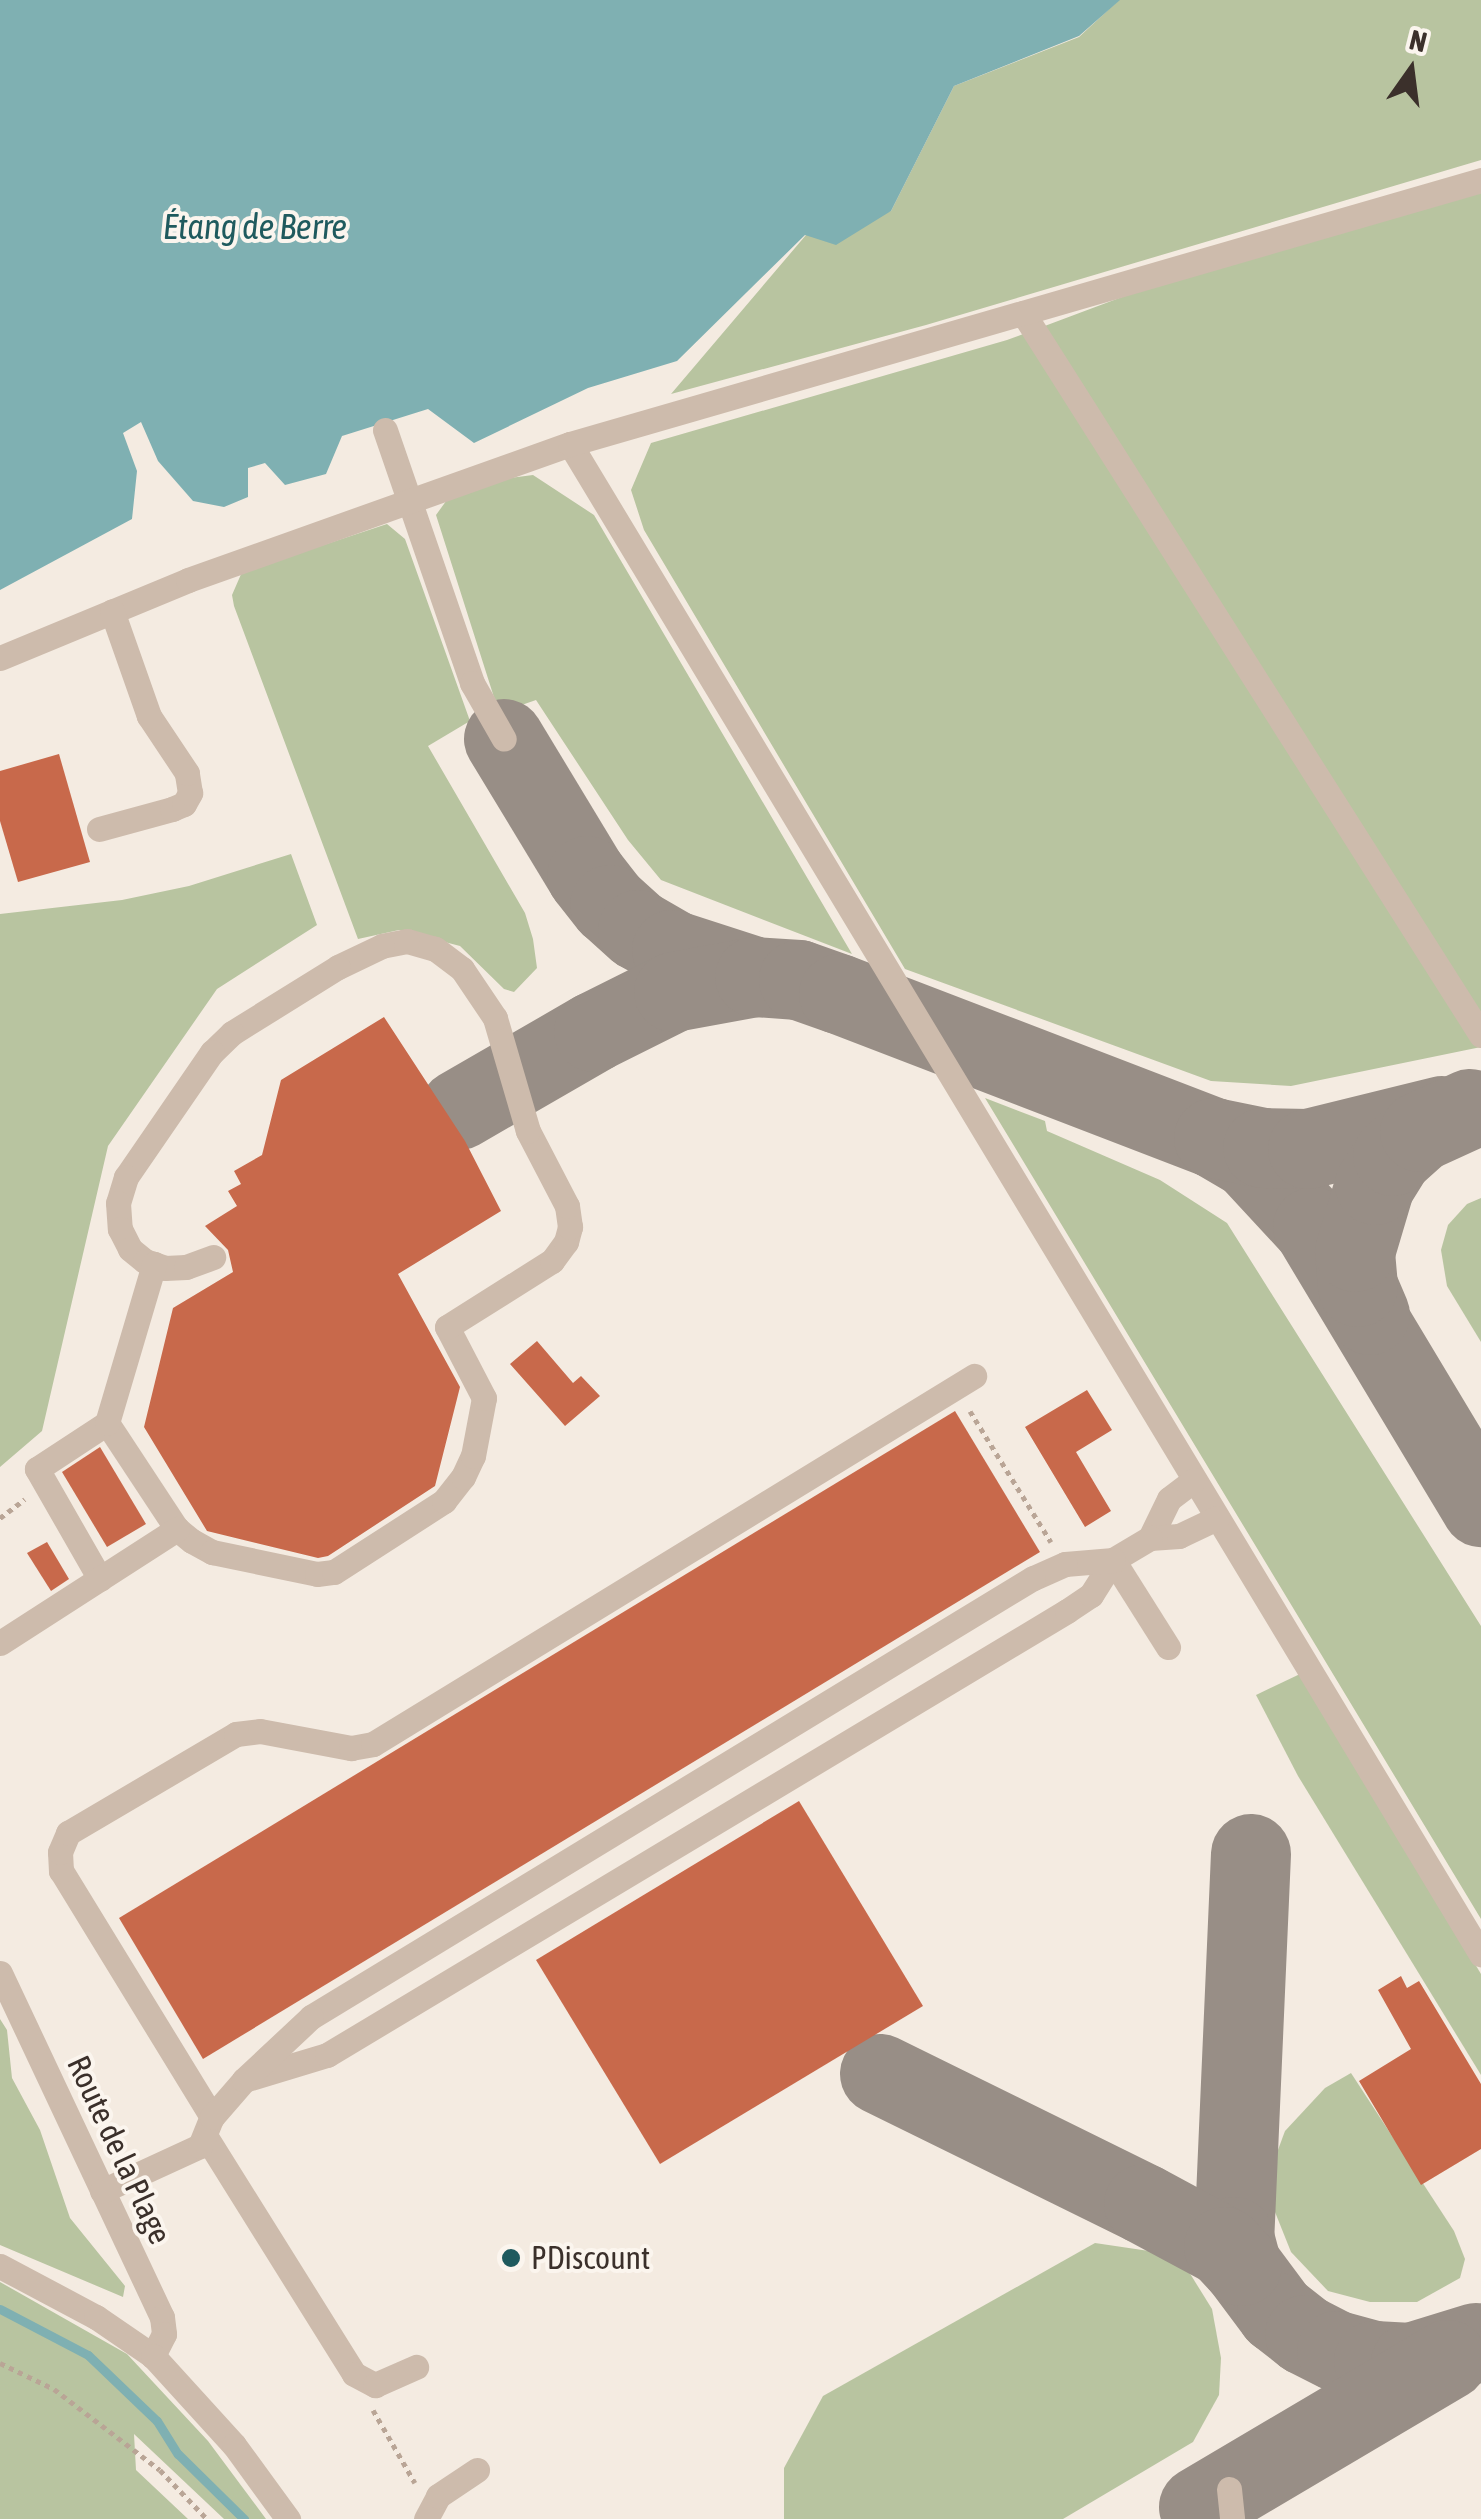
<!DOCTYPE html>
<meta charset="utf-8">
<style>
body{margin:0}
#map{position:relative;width:1481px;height:2519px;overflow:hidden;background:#f4ebe1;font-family:"Asap Condensed",sans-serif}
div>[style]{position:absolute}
.green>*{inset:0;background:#b8c4a0}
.water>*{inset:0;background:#7fb0b2}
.stream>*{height:9px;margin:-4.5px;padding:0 4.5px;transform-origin:4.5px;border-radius:4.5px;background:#7fb0b2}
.taxiway>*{height:80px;margin:-40px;padding:0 40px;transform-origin:40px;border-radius:40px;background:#988e86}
.building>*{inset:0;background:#c8694b}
.path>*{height:5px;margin-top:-2.5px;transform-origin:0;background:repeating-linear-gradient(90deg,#b9a596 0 5px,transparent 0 10px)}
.minor>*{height:25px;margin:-12.5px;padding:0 12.5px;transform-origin:12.5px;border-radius:12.5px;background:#cdbbac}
.dots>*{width:28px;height:28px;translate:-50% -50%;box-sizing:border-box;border:5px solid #fbf5ee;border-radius:50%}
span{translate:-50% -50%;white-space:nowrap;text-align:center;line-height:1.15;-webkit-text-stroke:8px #fbf5ee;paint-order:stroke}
.street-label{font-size:32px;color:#3b302b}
.poi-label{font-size:32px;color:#3b302b}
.left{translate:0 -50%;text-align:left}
.water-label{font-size:35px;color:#1f5a5e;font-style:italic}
.north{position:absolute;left:1361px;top:20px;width:100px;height:100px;-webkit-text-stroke:8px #fbf5ee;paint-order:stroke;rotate:14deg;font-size:28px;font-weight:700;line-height:40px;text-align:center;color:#3b302b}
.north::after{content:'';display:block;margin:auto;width:35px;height:45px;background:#3b302b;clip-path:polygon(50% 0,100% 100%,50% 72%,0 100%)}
</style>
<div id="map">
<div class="green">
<div style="clip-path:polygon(1119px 0,1481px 0,1481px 160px,926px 325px,671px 394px,806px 235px,891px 211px,954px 86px,1079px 37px)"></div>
<div style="clip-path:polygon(1481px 187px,1481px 1047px,1291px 1086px,1211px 1081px,905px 969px,644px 530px,631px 490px,651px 443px,1007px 340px,1146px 288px)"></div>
<div style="clip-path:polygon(533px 475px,594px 515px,852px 954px,661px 880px,628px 840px,536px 700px,499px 713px,436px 515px,449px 497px,479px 482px)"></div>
<div style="clip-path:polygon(387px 524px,405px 539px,470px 721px,428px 746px,525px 913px,533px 939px,537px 968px,514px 992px,504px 989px,460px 946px,399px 930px,358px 939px,234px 606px,232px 595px,242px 572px)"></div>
<div style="clip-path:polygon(291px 854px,317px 925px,217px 989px,108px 1146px,42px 1431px,0 1467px,0 914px,122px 900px,189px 886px)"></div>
<div style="clip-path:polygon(985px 1098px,1045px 1121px,1047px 1131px,1160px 1180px,1227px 1223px,1481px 1626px,1481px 1919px)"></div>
<div style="clip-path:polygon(1481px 1198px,1481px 1342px,1447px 1286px,1441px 1250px,1448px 1225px,1467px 1204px)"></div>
<div style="clip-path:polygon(1300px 1674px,1481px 1974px,1481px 2075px,1298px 1776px,1256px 1695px)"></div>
<div style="clip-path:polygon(0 2019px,7px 2030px,12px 2078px,40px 2130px,70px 2218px,125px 2286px,123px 2297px,0 2245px)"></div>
<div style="clip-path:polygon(1351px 2073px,1454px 2231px,1465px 2259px,1460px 2278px,1417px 2302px,1370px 2302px,1328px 2291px,1291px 2252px,1275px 2212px,1272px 2166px,1285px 2131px,1325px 2088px)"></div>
<div style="clip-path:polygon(1095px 2243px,1149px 2251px,1189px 2272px,1212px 2309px,1221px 2358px,1219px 2395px,1193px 2442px,1063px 2519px,784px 2519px,784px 2468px,823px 2396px)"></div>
<div style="clip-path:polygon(0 2282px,127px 2354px,208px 2441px,266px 2519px,224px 2519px,134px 2434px,136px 2470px,188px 2519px,0 2519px)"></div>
</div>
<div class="water">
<div style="clip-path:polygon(0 0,1120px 0,1079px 36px,954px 86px,891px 211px,836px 245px,805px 235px,677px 361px,588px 388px,474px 443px,428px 409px,342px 436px,326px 474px,285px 485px,265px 463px,248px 468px,248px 497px,224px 507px,193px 501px,158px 461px,141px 422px,123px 433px,137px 471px,132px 519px,0 590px)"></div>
</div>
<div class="stream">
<div style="left:0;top:2309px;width:99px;rotate:27.6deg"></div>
<div style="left:88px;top:2355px;width:95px;rotate:43.7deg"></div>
<div style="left:157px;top:2421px;width:39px;rotate:58deg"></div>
<div style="left:178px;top:2454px;width:93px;rotate:44.6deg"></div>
</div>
<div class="taxiway">
<div style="left:504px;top:739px;width:160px;rotate:58.8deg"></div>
<div style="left:587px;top:876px;width:37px;rotate:52deg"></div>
<div style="left:610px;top:905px;width:38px;rotate:42deg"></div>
<div style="left:638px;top:930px;width:39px;rotate:30deg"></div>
<div style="left:672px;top:950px;width:87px;rotate:18deg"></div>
<div style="left:459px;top:1110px;width:156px;rotate:-30deg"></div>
<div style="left:594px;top:1032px;width:89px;rotate:-26.6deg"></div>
<div style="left:674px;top:992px;width:82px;rotate:-10.5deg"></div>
<div style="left:755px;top:977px;width:44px;rotate:3.9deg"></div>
<div style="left:799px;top:980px;width:42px;rotate:19.3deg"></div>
<div style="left:839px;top:994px;width:402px;rotate:21deg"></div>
<div style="left:1214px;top:1138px;width:42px;rotate:30.3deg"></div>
<div style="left:1250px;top:1159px;width:93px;rotate:47.2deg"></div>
<div style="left:1313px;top:1227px;width:327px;rotate:59deg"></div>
<div style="left:1214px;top:1138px;width:50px;rotate:11.5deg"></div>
<div style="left:1263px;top:1148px;width:45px;rotate:1.3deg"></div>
<div style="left:1308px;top:1149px;width:138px;rotate:-13.8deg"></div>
<div style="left:1370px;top:1315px;width:30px;rotate:-113deg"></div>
<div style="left:1358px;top:1287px;width:35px;rotate:-95deg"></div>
<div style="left:1355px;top:1252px;width:70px;rotate:-73.4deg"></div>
<div style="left:1375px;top:1185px;width:34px;rotate:-58deg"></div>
<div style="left:1393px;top:1156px;width:36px;rotate:-42deg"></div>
<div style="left:1420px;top:1132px;width:55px;rotate:-24.7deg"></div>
<div style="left:1251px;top:1854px;width:383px;rotate:92.5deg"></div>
<div style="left:1234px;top:2237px;width:30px;rotate:75deg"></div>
<div style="left:1242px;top:2266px;width:59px;rotate:53.3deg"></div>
<div style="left:1277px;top:2313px;width:36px;rotate:38deg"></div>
<div style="left:1305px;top:2335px;width:36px;rotate:27deg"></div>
<div style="left:1337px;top:2351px;width:38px;rotate:15deg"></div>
<div style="left:1374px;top:2361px;width:37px;rotate:3deg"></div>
<div style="left:1411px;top:2363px;width:68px;rotate:-17.1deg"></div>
<div style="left:880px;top:2074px;width:294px;rotate:26.2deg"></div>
<div style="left:1144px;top:2204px;width:91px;rotate:28.3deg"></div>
<div style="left:1224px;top:2247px;width:26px;rotate:47deg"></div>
<div style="left:1199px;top:2507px;width:289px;rotate:-30.6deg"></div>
</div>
<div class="building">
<div style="clip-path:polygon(59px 754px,90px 862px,18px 882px,0 821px,0 771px)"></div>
<div style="clip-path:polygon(384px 1017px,465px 1141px,501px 1211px,398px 1274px,460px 1387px,435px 1486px,328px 1556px,318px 1558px,207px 1531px,144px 1427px,173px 1308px,233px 1272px,228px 1250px,205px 1226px,237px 1206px,228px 1191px,241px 1184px,234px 1171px,262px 1155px,281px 1080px)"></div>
<div style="clip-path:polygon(537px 1341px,573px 1383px,581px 1376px,600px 1396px,565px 1426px,510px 1364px)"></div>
<div style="clip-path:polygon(1087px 1390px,1112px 1430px,1076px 1452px,1111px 1511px,1085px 1527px,1025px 1427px)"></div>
<div style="clip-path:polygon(955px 1411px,1040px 1552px,203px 2059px,119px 1918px)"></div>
<div style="clip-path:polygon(100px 1447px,146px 1524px,107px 1547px,62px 1472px)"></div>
<div style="clip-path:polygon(47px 1542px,69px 1579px,51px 1591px,27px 1553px)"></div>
<div style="clip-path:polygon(799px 1801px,923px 2006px,660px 2164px,536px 1960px)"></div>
<div style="clip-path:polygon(1401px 1976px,1407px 1988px,1419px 1981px,1481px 2084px,1481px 2149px,1421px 2185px,1359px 2081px,1411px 2049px,1378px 1990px)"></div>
</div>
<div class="path">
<div style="left:970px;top:1411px;width:154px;rotate:58.3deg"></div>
<div style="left:0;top:1518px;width:31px;rotate:-37deg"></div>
<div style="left:0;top:2363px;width:60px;rotate:25.7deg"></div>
<div style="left:54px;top:2389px;width:133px;rotate:37.4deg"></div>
<div style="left:160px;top:2470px;width:68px;rotate:46.2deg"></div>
<div style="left:373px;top:2410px;width:84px;rotate:60.1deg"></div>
</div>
<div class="minor">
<div style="left:1023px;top:313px;width:855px;rotate:57.61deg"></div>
<div style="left:385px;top:430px;width:268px;rotate:71deg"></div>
<div style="left:472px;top:683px;width:64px;rotate:60.3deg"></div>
<div style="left:570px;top:444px;width:1764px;rotate:58.9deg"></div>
<div style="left:0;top:658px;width:204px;rotate:-22.5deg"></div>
<div style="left:188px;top:580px;width:405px;rotate:-19.6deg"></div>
<div style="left:570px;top:444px;width:948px;rotate:-16.16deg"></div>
<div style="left:99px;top:829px;width:76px;rotate:-15.3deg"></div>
<div style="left:172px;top:809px;width:13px;rotate:-23deg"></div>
<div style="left:184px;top:804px;width:13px;rotate:-61deg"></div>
<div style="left:190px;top:793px;width:20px;rotate:-99deg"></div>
<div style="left:187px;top:773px;width:69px;rotate:-123.7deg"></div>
<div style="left:149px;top:716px;width:111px;rotate:-109.4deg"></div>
<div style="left:107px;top:1423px;width:127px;rotate:56.6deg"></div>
<div style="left:177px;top:1529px;width:19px;rotate:39deg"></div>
<div style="left:192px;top:1541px;width:23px;rotate:29deg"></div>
<div style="left:212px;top:1552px;width:107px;rotate:11.8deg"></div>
<div style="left:317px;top:1574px;width:17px;rotate:-7deg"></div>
<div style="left:334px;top:1572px;width:131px;rotate:-32.8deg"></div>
<div style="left:444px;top:1501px;width:31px;rotate:-52deg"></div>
<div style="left:463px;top:1477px;width:23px;rotate:-65deg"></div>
<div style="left:473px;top:1456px;width:59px;rotate:-79.3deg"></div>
<div style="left:484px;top:1398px;width:80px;rotate:-117.5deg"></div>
<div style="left:447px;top:1327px;width:124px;rotate:-32.2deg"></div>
<div style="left:552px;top:1261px;width:24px;rotate:-54deg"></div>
<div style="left:566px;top:1242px;width:16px;rotate:-75deg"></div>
<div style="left:570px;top:1227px;width:21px;rotate:-98deg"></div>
<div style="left:567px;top:1206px;width:85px;rotate:-117.5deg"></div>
<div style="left:528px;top:1131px;width:118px;rotate:-106.3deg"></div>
<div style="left:495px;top:1018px;width:59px;rotate:-124deg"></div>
<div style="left:462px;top:969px;width:34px;rotate:-143deg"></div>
<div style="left:435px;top:949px;width:29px;rotate:-164deg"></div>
<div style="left:407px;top:941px;width:25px;rotate:169deg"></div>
<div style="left:382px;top:946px;width:49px;rotate:154.5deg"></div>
<div style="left:338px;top:967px;width:125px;rotate:148.1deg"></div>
<div style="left:232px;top:1033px;width:28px;rotate:136deg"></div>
<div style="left:212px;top:1052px;width:152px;rotate:124.5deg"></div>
<div style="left:126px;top:1177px;width:27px;rotate:107deg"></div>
<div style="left:118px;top:1203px;width:26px;rotate:86deg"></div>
<div style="left:120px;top:1229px;width:22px;rotate:63deg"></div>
<div style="left:130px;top:1249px;width:19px;rotate:39deg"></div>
<div style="left:145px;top:1261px;width:21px;rotate:19deg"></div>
<div style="left:165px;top:1268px;width:21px;rotate:-3deg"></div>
<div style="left:186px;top:1267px;width:29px;rotate:-20deg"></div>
<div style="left:1194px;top:1480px;width:31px;rotate:143deg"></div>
<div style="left:1169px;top:1499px;width:43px;rotate:116deg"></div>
<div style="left:1150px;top:1538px;width:29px;rotate:-4deg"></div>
<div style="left:1179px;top:1536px;width:42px;rotate:-25.3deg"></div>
<div style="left:1150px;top:1538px;width:43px;rotate:149.3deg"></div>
<div style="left:1113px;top:1560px;width:103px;rotate:57.7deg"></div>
<div style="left:100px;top:1579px;width:127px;rotate:-119.8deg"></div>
<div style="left:37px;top:1469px;width:84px;rotate:-33.3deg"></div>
<div style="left:107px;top:1423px;width:166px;rotate:-73.5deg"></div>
<div style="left:0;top:1643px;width:211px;rotate:-32.8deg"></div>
<div style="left:0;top:1973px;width:380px;rotate:64.8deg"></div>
<div style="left:162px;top:2317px;width:17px;rotate:83deg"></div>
<div style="left:164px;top:2334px;width:25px;rotate:117deg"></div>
<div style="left:212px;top:2117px;width:289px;rotate:-121.5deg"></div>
<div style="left:61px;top:1871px;width:19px;rotate:-93deg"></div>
<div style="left:60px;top:1852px;width:21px;rotate:-67deg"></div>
<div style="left:68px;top:1833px;width:195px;rotate:-30.5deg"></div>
<div style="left:236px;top:1734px;width:24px;rotate:-7deg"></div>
<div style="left:260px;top:1731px;width:93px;rotate:10.6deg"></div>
<div style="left:351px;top:1748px;width:22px;rotate:-10deg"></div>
<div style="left:373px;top:1744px;width:705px;rotate:-31.48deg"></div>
<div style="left:206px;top:2137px;width:279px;rotate:58deg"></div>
<div style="left:354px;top:2374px;width:24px;rotate:28deg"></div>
<div style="left:375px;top:2385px;width:45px;rotate:-23.7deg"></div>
<div style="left:102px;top:2191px;width:108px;rotate:-24.7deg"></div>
<div style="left:200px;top:2146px;width:31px;rotate:-68deg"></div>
<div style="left:212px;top:2117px;width:49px;rotate:-49.1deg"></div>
<div style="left:244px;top:2080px;width:87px;rotate:-16.8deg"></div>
<div style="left:327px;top:2055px;width:863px;rotate:-30.96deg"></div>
<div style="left:1067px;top:1611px;width:29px;rotate:-34deg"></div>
<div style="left:1091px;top:1595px;width:41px;rotate:-57.8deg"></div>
<div style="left:1113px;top:1560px;width:48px;rotate:175.2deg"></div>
<div style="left:1065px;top:1564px;width:35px;rotate:156deg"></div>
<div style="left:1033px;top:1578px;width:845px;rotate:148.7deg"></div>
<div style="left:311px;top:2017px;width:92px;rotate:136.8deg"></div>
<div style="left:0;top:2266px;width:109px;rotate:28deg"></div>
<div style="left:96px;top:2317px;width:69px;rotate:34.4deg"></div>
<div style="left:153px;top:2356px;width:120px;rotate:47.7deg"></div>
<div style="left:234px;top:2445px;width:92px;rotate:53.9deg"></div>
<div style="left:1229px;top:2489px;width:30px;rotate:84deg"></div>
<div style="left:426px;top:2519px;width:26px;rotate:-62deg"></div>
<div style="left:438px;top:2496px;width:47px;rotate:-33.7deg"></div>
</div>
<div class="dots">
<div style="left:511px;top:2258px;background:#1f5a5e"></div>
</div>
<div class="street-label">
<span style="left:119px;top:2150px;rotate:65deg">Route de la Plage</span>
</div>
<div class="poi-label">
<span class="left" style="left:531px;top:2258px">PDiscount</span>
</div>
<div class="water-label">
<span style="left:255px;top:226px">Étang de Berre</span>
</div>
<div class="north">N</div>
</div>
